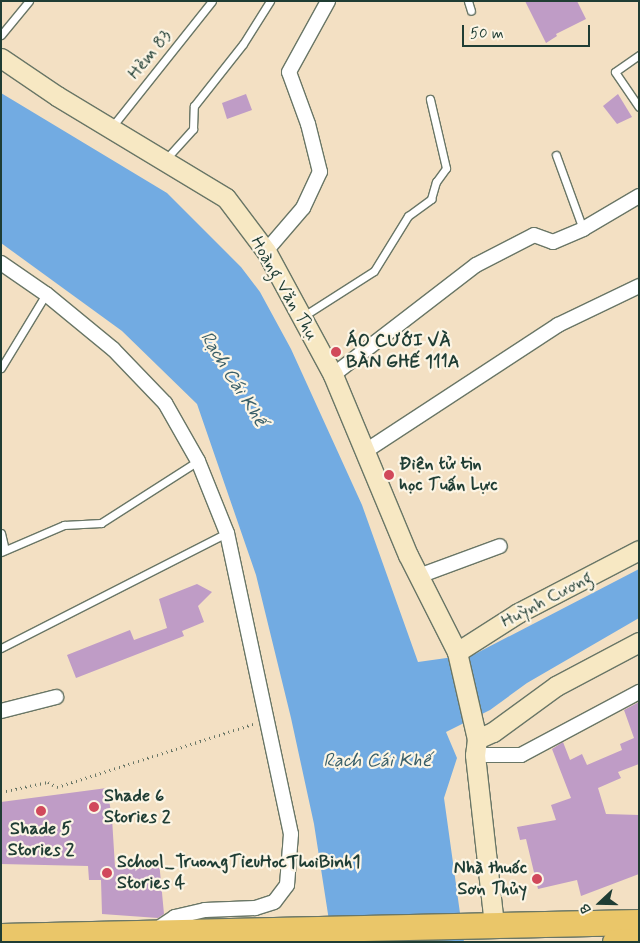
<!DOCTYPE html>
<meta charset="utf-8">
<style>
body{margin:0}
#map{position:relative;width:640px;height:943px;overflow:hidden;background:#f3e0c3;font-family:Mynerve,sans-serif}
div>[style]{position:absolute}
.water>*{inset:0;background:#72abe2}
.building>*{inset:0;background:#bf9cc6}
.path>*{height:3px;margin-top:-1.5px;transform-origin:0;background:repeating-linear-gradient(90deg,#697666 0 1px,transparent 0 5px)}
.roads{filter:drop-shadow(1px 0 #697666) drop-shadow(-1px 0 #697666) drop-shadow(0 1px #697666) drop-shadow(0 -1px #697666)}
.lane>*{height:7px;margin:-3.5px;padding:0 3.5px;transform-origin:3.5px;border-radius:3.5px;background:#fff}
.street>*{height:14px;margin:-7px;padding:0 7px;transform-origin:7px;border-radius:7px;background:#fff}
.secondary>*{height:19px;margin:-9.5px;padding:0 9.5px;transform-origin:9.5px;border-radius:9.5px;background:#f7e8c3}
.highway>*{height:25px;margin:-12.5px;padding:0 12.5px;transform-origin:12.5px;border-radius:12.5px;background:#eac669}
.dots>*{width:14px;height:14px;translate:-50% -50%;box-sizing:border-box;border:2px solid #fcf5e5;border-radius:50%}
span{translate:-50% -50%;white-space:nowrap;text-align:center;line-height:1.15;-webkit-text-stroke:4.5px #fcf5e5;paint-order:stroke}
.street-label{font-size:18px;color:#1f3d34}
.poi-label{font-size:18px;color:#1f3d34;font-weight:700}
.left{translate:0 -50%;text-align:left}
.right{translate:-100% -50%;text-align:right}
.water-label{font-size:19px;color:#385e68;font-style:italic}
.frame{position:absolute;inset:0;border:2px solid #1f3d34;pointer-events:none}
.north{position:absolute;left:575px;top:878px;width:50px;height:50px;-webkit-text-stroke:4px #fcf5e5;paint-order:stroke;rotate:249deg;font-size:14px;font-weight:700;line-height:20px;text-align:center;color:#1f3d34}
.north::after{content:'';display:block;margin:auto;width:18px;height:22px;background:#1f3d34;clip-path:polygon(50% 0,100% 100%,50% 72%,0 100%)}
.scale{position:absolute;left:462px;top:25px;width:128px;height:22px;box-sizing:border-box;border:2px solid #1f3d34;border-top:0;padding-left:6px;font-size:15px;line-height:18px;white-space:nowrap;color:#1f3d34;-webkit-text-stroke:4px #fcf5e5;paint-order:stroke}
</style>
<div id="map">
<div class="water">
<div style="clip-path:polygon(1px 93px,167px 193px,241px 267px,260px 292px,291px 349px,362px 505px,418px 662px,475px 654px,639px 569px,639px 618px,527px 683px,490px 710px,446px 732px,457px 758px,444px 798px,464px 942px,328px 942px,330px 927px,314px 824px,291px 718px,256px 575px,197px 404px,122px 331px,1px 243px)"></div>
</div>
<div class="building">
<div style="clip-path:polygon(525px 1px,577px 1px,586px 19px,556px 34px,557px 36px,546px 43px)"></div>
<div style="clip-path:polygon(246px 94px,252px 110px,227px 119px,222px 103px)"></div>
<div style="clip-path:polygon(618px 94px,632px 117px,617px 124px,603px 106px)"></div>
<div style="clip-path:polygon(197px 584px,212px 592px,198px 606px,204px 622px,182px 631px,184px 636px,76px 678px,67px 655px,130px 630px,134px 640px,167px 628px,159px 599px)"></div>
<div style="clip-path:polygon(639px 702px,639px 764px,618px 772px,621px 778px,598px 788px,606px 814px,639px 815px,639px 874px,581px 896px,577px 880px,538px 889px,526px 839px,520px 840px,517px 827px,556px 820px,551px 805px,571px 798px,552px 749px,563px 742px,570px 760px,582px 754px,587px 765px,622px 750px,620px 744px,634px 738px,624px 710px)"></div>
<div style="clip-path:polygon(107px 788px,112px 818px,115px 867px,159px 861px,164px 914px,158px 918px,102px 914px,101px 880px,89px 880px,88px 866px,1px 864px,1px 802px)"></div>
</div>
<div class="path">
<div style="left:1px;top:792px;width:48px;rotate:-12deg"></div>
<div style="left:48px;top:782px;width:10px;rotate:29deg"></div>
<div style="left:57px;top:787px;width:206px;rotate:-17.8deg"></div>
</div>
<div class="roads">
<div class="lane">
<div style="left:468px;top:1px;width:10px;rotate:73deg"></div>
<div style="left:1px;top:35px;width:44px;rotate:-50.5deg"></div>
<div style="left:639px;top:55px;width:29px;rotate:145deg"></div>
<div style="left:615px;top:72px;width:42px;rotate:55.6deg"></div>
<div style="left:111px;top:128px;width:162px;rotate:-51.5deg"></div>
<div style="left:556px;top:155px;width:79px;rotate:70deg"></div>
<div style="left:165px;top:160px;width:42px;rotate:-47.9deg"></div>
<div style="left:193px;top:129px;width:23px;rotate:-88deg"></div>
<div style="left:194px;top:106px;width:79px;rotate:-51.7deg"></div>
<div style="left:243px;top:44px;width:51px;rotate:-57.9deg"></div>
<div style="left:302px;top:317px;width:85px;rotate:-32.6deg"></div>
<div style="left:374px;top:271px;width:65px;rotate:-58.3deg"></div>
<div style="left:408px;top:216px;width:29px;rotate:-36deg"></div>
<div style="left:431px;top:199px;width:18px;rotate:-74deg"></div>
<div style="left:436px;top:182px;width:17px;rotate:-54deg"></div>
<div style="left:446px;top:168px;width:71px;rotate:-103.1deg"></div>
<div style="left:1px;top:368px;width:87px;rotate:-58.7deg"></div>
<div style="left:1px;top:533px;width:17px;rotate:77deg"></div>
<div style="left:1px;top:552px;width:69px;rotate:-23.2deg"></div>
<div style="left:64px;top:525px;width:37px;rotate:-3deg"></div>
<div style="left:101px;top:523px;width:115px;rotate:-32.6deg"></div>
<div style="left:1px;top:648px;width:254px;rotate:-27deg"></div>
</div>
<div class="street">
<div style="left:266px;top:251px;width:57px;rotate:-49.3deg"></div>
<div style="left:303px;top:208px;width:40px;rotate:-65deg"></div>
<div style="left:320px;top:172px;width:49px;rotate:-104deg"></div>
<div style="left:308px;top:124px;width:55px;rotate:-110.1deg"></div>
<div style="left:289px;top:72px;width:81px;rotate:-61.2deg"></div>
<div style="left:1px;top:263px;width:55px;rotate:34.6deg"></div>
<div style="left:46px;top:294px;width:87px;rotate:39.4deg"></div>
<div style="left:113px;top:349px;width:75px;rotate:46.1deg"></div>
<div style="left:165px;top:403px;width:67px;rotate:60.4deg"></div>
<div style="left:198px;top:461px;width:78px;rotate:68.1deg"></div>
<div style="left:227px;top:533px;width:308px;rotate:78deg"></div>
<div style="left:291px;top:834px;width:51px;rotate:94.5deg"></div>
<div style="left:287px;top:885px;width:21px;rotate:127deg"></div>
<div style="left:274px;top:902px;width:20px;rotate:162deg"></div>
<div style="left:255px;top:908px;width:50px;rotate:177.7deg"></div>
<div style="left:205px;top:910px;width:31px;rotate:167deg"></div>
<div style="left:175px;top:917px;width:23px;rotate:146deg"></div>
<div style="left:333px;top:375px;width:180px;rotate:-37.6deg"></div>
<div style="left:476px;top:265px;width:65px;rotate:-27.3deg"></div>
<div style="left:534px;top:235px;width:20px;rotate:20deg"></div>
<div style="left:553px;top:242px;width:33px;rotate:-23deg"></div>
<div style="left:583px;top:229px;width:65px;rotate:-30.5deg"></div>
<div style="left:364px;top:452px;width:232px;rotate:-33.2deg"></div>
<div style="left:558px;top:325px;width:90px;rotate:-25.7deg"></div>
<div style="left:419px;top:576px;width:86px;rotate:-20.3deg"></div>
<div style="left:1px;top:711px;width:57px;rotate:-14.3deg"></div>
<div style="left:475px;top:755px;width:46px"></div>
<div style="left:521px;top:755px;width:134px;rotate:-28.1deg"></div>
</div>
<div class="secondary">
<div style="left:1px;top:58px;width:68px;rotate:34.2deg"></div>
<div style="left:57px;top:96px;width:197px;rotate:31.1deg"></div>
<div style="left:226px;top:198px;width:66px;rotate:53deg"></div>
<div style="left:266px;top:251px;width:141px;rotate:61.6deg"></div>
<div style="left:333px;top:375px;width:195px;rotate:67.4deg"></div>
<div style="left:408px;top:555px;width:109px;rotate:63.2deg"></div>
<div style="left:457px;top:652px;width:89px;rotate:77.1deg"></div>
<div style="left:477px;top:739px;width:16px;rotate:97deg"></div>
<div style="left:475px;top:755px;width:171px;rotate:83.6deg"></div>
<div style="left:457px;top:652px;width:72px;rotate:-32.6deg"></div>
<div style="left:518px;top:613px;width:136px;rotate:-27.5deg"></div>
<div style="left:477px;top:739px;width:17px;rotate:-24deg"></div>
<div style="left:493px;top:732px;width:78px;rotate:-36.1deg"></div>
<div style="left:556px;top:686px;width:94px;rotate:-27.9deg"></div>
</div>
<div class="highway">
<div style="left:1px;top:936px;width:638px;rotate:-1.26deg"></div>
<div style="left:615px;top:942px;width:24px;rotate:-2deg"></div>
</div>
</div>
<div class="dots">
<div style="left:336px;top:352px;background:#d1495b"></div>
<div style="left:389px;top:475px;background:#d1495b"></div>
<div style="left:94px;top:807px;background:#d1495b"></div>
<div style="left:41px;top:811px;background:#d1495b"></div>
<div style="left:107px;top:873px;background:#d1495b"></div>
<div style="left:537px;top:879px;background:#d1495b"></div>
</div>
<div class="street-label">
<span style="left:150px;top:55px;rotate:-51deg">Hẻm 83</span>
<span style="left:284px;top:289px;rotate:60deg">Hoàng Văn Thụ</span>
<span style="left:547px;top:600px;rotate:-28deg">Huỳnh Cương</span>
</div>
<div class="poi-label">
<span class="left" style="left:346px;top:352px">ÁO CƯỚI VÀ<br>BÀN GHẾ 111A</span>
<span class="left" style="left:399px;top:475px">Điện tử tin<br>học Tuấn Lực</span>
<span class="left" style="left:104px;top:807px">Shade 6<br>Stories 2</span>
<span style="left:41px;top:840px">Shade 5<br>Stories 2</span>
<span class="left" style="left:117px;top:873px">School_TruongTieuHocThoiBinh1<br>Stories 4</span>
<span class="right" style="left:527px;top:879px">Nhà thuốc<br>Sơn Thủy</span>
</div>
<div class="water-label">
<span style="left:233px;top:379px;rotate:58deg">Rạch Cái Khế</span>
<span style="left:377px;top:761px">Rạch Cái Khế</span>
</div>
<div class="frame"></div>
<div class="north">B</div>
<div class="scale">50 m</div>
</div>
